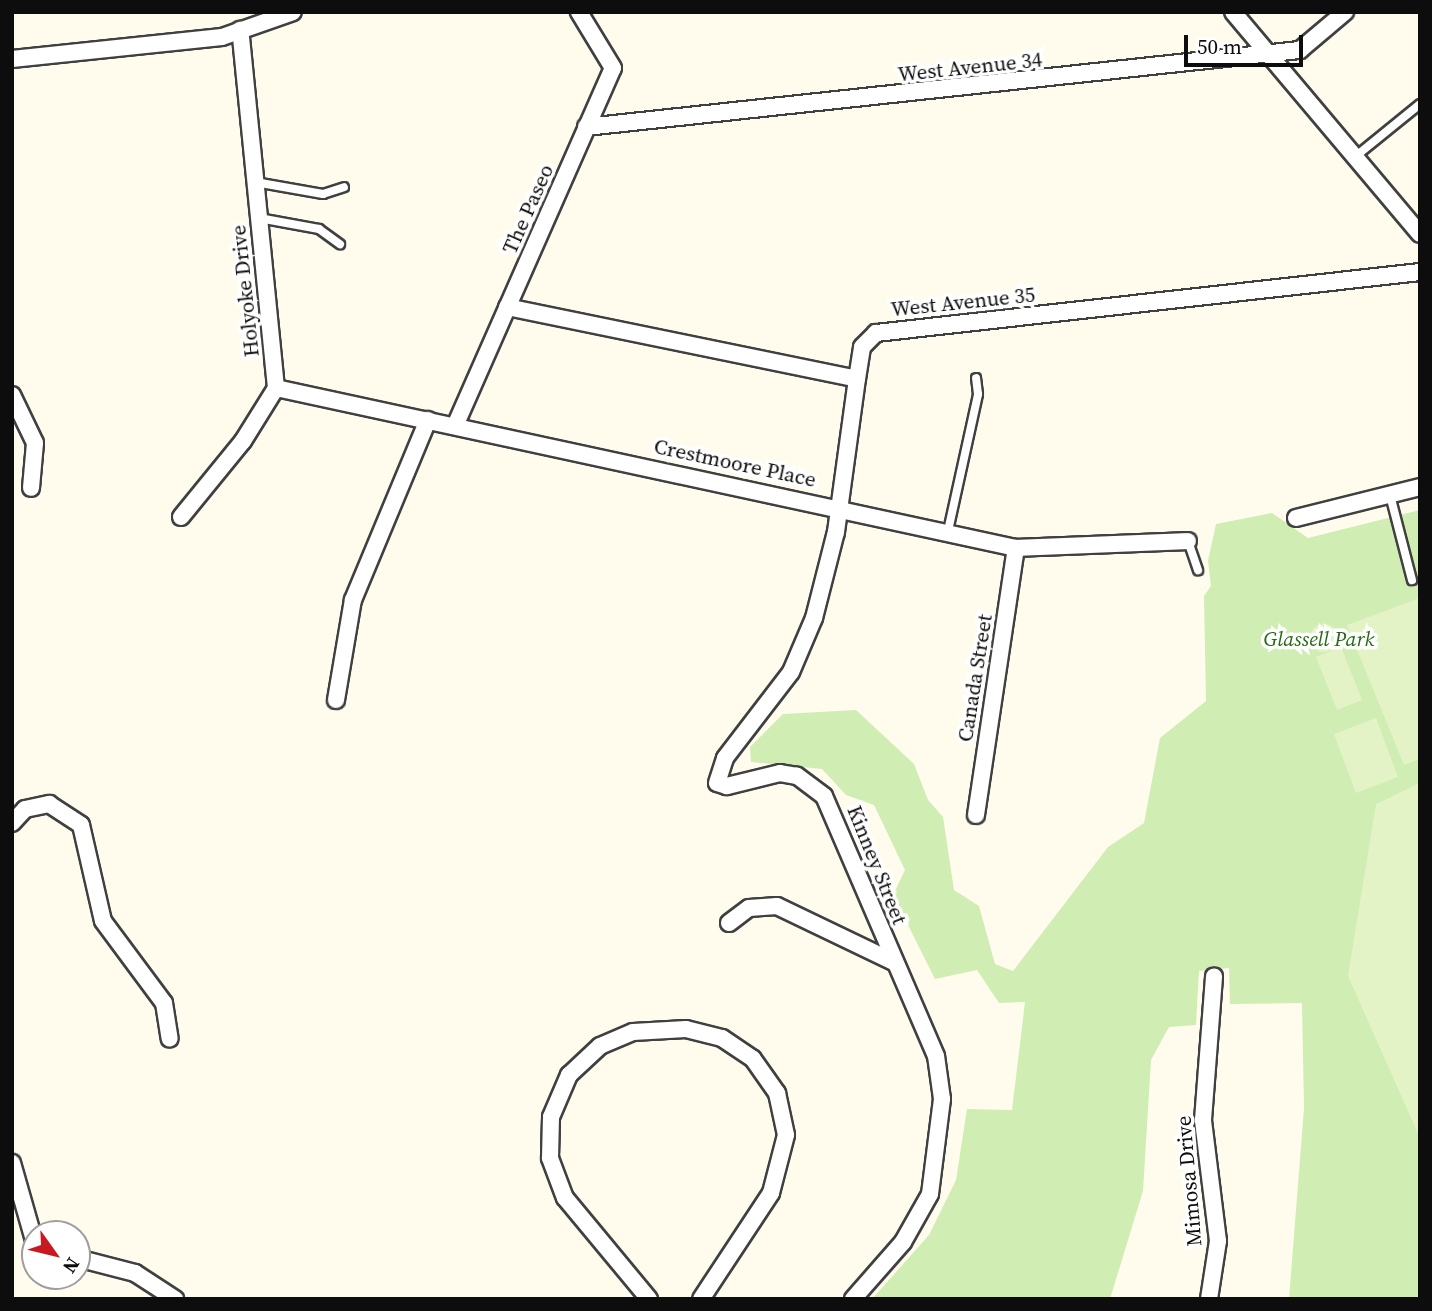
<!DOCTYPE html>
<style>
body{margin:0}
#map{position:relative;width:1432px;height:1311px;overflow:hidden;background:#fffced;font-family:"Source Serif 4",serif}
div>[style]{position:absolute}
.green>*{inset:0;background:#d0edb3}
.pitch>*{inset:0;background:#e3f3c5}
.round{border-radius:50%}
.roads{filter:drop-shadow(2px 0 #404040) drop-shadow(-2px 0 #404040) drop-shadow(0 2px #404040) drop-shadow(0 -2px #404040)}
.service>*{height:8px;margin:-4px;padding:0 4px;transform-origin:4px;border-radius:4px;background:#fff}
.minor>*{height:16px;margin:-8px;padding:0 8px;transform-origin:8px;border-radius:8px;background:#fff}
span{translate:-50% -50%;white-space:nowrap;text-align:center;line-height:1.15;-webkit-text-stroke:7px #fff;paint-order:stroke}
.street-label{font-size:21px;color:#0d0d0d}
.park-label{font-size:21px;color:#286a18;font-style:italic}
.frame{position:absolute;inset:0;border:14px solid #0d0d0d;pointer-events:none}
.north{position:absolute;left:21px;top:1220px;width:70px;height:70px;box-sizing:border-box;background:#fff;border:2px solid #9e9e9e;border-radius:50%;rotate:124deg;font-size:19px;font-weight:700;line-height:28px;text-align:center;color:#0d0d0d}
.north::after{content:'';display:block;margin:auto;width:24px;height:32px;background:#c81920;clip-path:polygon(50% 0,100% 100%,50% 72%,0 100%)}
.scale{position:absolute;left:1184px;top:35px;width:119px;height:32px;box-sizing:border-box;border:4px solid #0d0d0d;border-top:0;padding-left:9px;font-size:21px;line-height:24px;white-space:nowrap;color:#0d0d0d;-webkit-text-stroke:5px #fff;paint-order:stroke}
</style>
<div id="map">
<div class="green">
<div style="clip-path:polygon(1420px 510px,1420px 1298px,1289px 1299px,1304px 1108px,1302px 1003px,1230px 1004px,1229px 968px,1199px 971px,1196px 1025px,1169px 1027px,1151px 1060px,1143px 1191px,1110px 1299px,872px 1299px,929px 1235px,956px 1180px,967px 1109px,1012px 1110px,1025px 1002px,999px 1003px,977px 970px,935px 979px,893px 895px,905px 870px,874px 805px,846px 795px,822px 769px,751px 762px,750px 747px,783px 714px,856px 710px,914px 764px,928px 800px,943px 817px,954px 890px,979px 906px,995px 964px,1013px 971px,1108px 847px,1144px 823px,1160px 738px,1206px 701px,1204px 596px,1211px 586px,1208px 561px,1216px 524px,1272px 513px,1308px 538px)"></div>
</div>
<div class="pitch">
<div style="clip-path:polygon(1420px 598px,1420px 759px,1404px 765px,1347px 625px)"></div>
<div class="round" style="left:1310px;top:624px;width:28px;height:28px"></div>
<div style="clip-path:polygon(1341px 647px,1362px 700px,1337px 710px,1316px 657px)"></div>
<div style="clip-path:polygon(1376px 718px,1398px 777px,1356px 793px,1334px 734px)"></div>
<div style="clip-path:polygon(1420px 783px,1420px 1138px,1348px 976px,1376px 804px)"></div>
</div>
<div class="roads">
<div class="service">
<div style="left:1356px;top:156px;width:82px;rotate:-39.1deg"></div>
<div style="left:255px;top:182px;width:69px;rotate:10deg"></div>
<div style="left:323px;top:194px;width:22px;rotate:-18deg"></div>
<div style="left:259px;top:218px;width:61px;rotate:10.4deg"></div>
<div style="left:319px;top:229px;width:26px;rotate:36deg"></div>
<div style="left:1390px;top:495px;width:88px;rotate:75.5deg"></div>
<div style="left:948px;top:531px;width:140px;rotate:-77.6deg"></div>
<div style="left:978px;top:394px;width:16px;rotate:-97deg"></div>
<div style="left:1188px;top:541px;width:31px;rotate:71deg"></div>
</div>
<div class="minor">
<div style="left:1233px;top:12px;width:290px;rotate:49.9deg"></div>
<div style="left:12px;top:59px;width:211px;rotate:-6deg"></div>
<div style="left:222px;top:37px;width:75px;rotate:-19.4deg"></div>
<div style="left:586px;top:127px;width:718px;rotate:-6.16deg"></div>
<div style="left:1300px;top:50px;width:59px;rotate:-40.2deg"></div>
<div style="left:507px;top:307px;width:357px;rotate:11.6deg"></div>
<div style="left:857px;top:379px;width:32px;rotate:-81deg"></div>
<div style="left:862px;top:347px;width:20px;rotate:-45deg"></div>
<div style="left:876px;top:333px;width:547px;rotate:-6.4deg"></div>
<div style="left:276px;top:388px;width:757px;rotate:12.2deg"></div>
<div style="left:1016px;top:548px;width:172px;rotate:-2.3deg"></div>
<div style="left:12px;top:395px;width:53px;rotate:64.4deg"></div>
<div style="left:35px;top:443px;width:45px;rotate:95.1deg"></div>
<div style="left:455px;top:426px;width:391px;rotate:-66.2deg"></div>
<div style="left:613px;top:68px;width:66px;rotate:-121.3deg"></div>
<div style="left:181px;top:517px;width:98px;rotate:-50.8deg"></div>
<div style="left:243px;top:441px;width:62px;rotate:-58.1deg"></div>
<div style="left:276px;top:388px;width:360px;rotate:-95.7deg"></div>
<div style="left:1296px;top:518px;width:128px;rotate:-14deg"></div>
<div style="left:336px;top:700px;width:101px;rotate:-80.4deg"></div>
<div style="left:353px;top:600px;width:195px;rotate:-67.4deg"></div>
<div style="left:976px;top:815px;width:270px;rotate:-81.5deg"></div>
<div style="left:12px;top:823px;width:19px;rotate:-47deg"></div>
<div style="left:25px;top:809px;width:25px;rotate:-12deg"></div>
<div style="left:49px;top:804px;width:38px;rotate:33deg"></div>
<div style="left:81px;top:825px;width:98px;rotate:77.1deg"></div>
<div style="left:103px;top:921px;width:102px;rotate:53.4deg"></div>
<div style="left:164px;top:1003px;width:36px;rotate:81deg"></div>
<div style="left:729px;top:923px;width:25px;rotate:-37deg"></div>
<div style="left:749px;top:908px;width:28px;rotate:-4deg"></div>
<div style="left:777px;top:906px;width:130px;rotate:25.6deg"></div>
<div style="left:12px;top:1163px;width:84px;rotate:74.1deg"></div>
<div style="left:77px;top:1258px;width:60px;rotate:14.5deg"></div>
<div style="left:135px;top:1273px;width:48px;rotate:33deg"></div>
<div style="left:649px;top:1299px;width:131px;rotate:-129.7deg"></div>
<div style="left:565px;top:1198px;width:43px;rotate:-110.6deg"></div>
<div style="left:550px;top:1158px;width:41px;rotate:-88.6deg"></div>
<div style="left:551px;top:1117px;width:46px;rotate:-66.8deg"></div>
<div style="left:569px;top:1075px;width:42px;rotate:-43.1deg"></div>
<div style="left:600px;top:1046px;width:36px;rotate:-23deg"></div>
<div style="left:633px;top:1032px;width:53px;rotate:-3.2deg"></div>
<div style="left:686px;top:1029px;width:37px;rotate:14deg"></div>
<div style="left:722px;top:1038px;width:37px;rotate:34deg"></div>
<div style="left:753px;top:1059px;width:42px;rotate:54.8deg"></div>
<div style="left:777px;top:1093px;width:43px;rotate:77.9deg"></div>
<div style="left:786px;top:1135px;width:60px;rotate:104.5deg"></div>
<div style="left:771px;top:1193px;width:127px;rotate:123.4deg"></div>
<div style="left:853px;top:1299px;width:76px;rotate:-48.7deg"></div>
<div style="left:903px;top:1242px;width:55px;rotate:-60.6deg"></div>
<div style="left:930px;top:1194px;width:96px;rotate:-82.8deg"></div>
<div style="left:942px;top:1099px;width:43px;rotate:-97.9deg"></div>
<div style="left:936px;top:1056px;width:283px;rotate:-113.3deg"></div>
<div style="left:824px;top:796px;width:34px;rotate:-143deg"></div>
<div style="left:797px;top:776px;width:17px;rotate:-170deg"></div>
<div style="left:780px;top:773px;width:55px;rotate:166.2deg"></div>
<div style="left:727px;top:786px;width:10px;rotate:-163deg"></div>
<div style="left:717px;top:783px;width:26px;rotate:-72deg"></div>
<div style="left:725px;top:758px;width:108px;rotate:-52.5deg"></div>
<div style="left:791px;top:672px;width:59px;rotate:-66.9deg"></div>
<div style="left:814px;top:618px;width:89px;rotate:-75.7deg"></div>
<div style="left:836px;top:532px;width:154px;rotate:-82.2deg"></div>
<div style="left:1209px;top:1299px;width:59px;rotate:-81.2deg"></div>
<div style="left:1218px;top:1241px;width:122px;rotate:-97.1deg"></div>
<div style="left:1203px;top:1120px;width:144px;rotate:-85.6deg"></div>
</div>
</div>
<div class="street-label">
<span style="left:970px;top:67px;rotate:-6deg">West Avenue 34</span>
<span style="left:528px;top:209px;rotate:-66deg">The Paseo</span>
<span style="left:245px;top:291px;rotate:-96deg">Holyoke Drive</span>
<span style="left:963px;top:302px;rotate:-6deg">West Avenue 35</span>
<span style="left:735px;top:463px;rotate:12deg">Crestmoore Place</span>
<span style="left:975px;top:678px;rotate:-81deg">Canada Street</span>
<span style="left:877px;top:865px;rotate:68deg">Kinney Street</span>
<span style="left:1189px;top:1181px;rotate:-95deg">Mimosa Drive</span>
</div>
<div class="park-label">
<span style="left:1319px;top:639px">Glassell Park</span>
</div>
<div class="frame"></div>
<div class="north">N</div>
<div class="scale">50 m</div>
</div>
